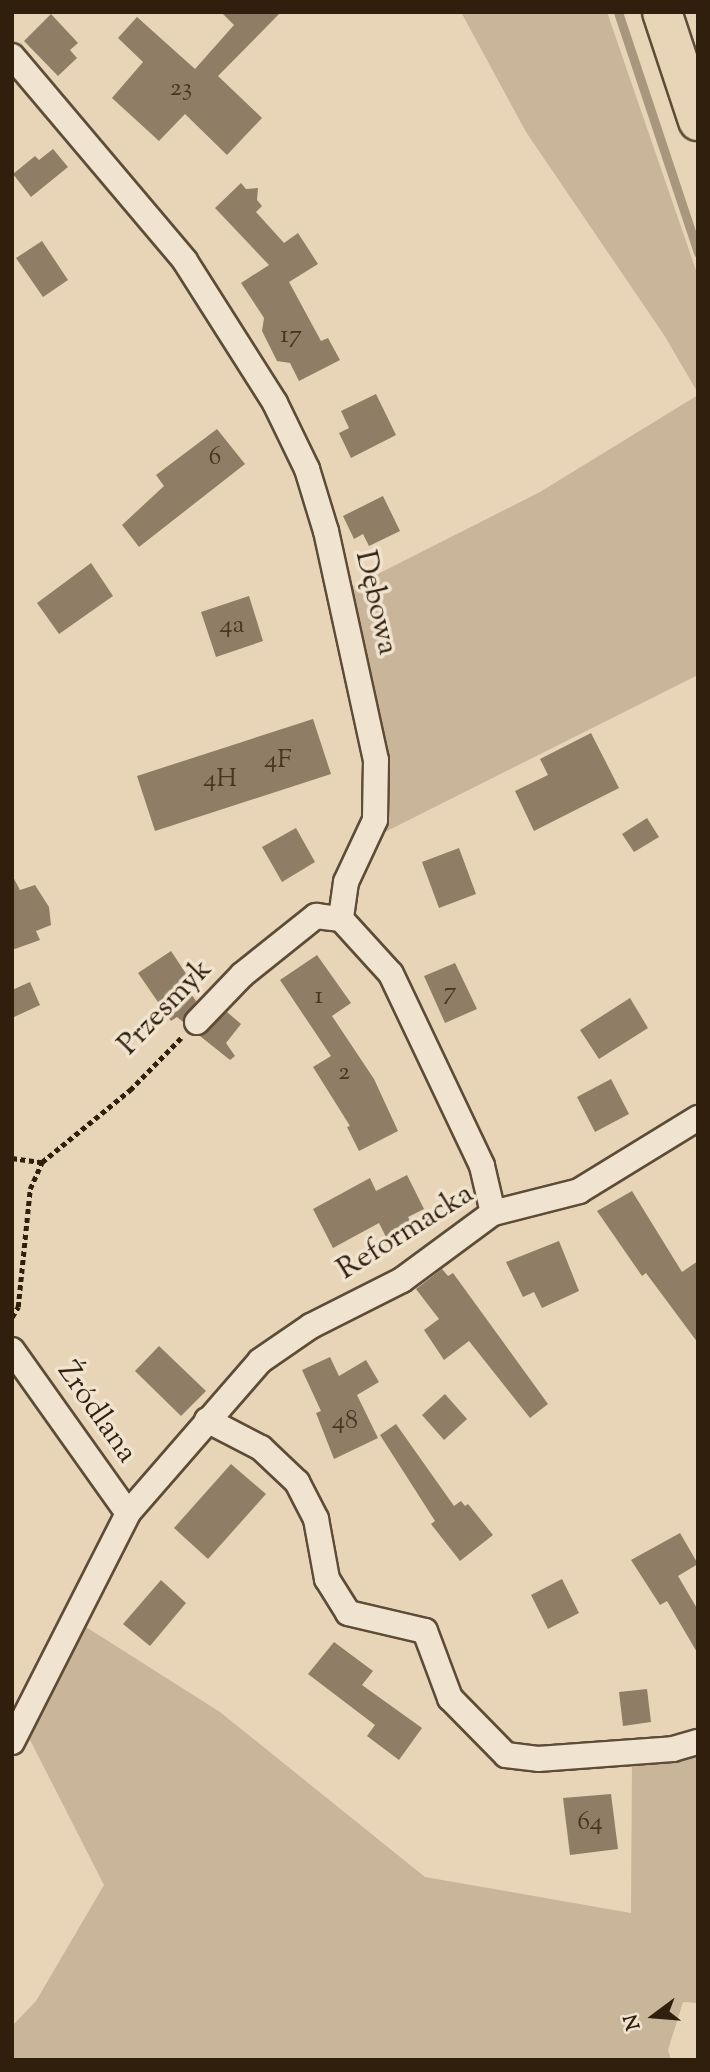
<!DOCTYPE html>
<meta charset="utf-8">
<style>
body{margin:0}
#map{position:relative;width:710px;height:2072px;overflow:hidden;background:#e8d5b7;font-family:"Sorts Mill Goudy",serif}
div>[style]{position:absolute}
.green>*{inset:0;background:#c9b69a}
.stream>*{height:9px;margin:-4.5px;padding:0 4.5px;transform-origin:4.5px;border-radius:4.5px;background:#a9977d}
.building>*{inset:0;background:#8f7e65}
.path>*{height:4.5px;margin-top:-2.25px;transform-origin:0;background:repeating-linear-gradient(90deg,#2f1f0c 0 5px,transparent 0 8.5px)}
.roads{filter:drop-shadow(2px 0 #5d4c37) drop-shadow(-2px 0 #5d4c37) drop-shadow(0 2px #5d4c37) drop-shadow(0 -2px #5d4c37)}
.street>*{height:24px;margin:-12px;padding:0 12px;transform-origin:12px;border-radius:12px;background:#f0e4d0}
.primary>*{height:38px;margin:-19px;padding:0 19px;transform-origin:19px;border-radius:19px;background:#e8d5b7}
span{translate:-50% -50%;white-space:nowrap;text-align:center;line-height:1.15;-webkit-text-stroke:7px #f0e4d0;paint-order:stroke}
.number-label{font-size:26px;color:#473722}
.number-label span{-webkit-text-stroke-width:0}
.street-label{font-size:30px;color:#2f1f0c}
.frame{position:absolute;inset:0;border:14px solid #2f1f0c;pointer-events:none}
.north{position:absolute;left:619px;top:1981px;width:70px;height:70px;-webkit-text-stroke:5px #f0e4d0;paint-order:stroke;rotate:254deg;font-size:19px;font-weight:700;line-height:28px;text-align:center;color:#2f1f0c}
.north::after{content:'';display:block;margin:auto;width:24px;height:32px;background:#2f1f0c;clip-path:polygon(50% 0,100% 100%,50% 72%,0 100%)}
</style>
<div id="map">
<div class="green">
<div style="clip-path:polygon(461px 12px,607px 12px,698px 276px,698px 393px,664px 335px,526px 132px)"></div>
<div style="clip-path:polygon(698px 395px,698px 675px,379px 835px,350px 588px,540px 492px)"></div>
<div style="clip-path:polygon(86px 1627px,220px 1712px,425px 1877px,631px 1913px,632px 1760px,698px 1754px,698px 2003px,683px 2002px,668px 2050px,671px 2060px,12px 2060px,12px 2026px,36px 2001px,104px 1885px,28px 1736px)"></div>
</div>
<div class="stream">
<div style="left:618px;top:12px;width:254px;rotate:71.6deg"></div>
</div>
<div class="building">
<div style="clip-path:polygon(221px 12px,281px 12px,218px 76px,262px 118px,227px 155px,185px 114px,159px 141px,112px 98px,143px 62px,118px 38px,137px 17px,195px 69px,234px 25px)"></div>
<div style="clip-path:polygon(51px 14px,78px 43px,70px 50px,77px 58px,58px 76px,24px 41px)"></div>
<div style="clip-path:polygon(53px 149px,68px 167px,31px 197px,13px 174px,35px 156px,39px 160px)"></div>
<div style="clip-path:polygon(241px 183px,246px 189px,258px 188px,257px 200px,262px 206px,256px 212px,284px 243px,298px 233px,318px 264px,289px 282px,321px 341px,328px 338px,340px 360px,299px 381px,290px 363px,277px 361px,262px 331px,264px 318px,241px 283px,269px 265px,215px 208px)"></div>
<div style="clip-path:polygon(42px 241px,68px 280px,43px 297px,16px 258px)"></div>
<div style="clip-path:polygon(376px 394px,396px 435px,351px 458px,339px 433px,349px 428px,341px 411px)"></div>
<div style="clip-path:polygon(217px 429px,245px 464px,139px 547px,122px 525px,164px 486px,156px 475px)"></div>
<div style="clip-path:polygon(383px 496px,400px 531px,369px 546px,363px 534px,354px 539px,343px 516px)"></div>
<div style="clip-path:polygon(91px 563px,113px 596px,59px 634px,37px 603px)"></div>
<div style="clip-path:polygon(249px 596px,263px 641px,216px 657px,201px 612px)"></div>
<div style="clip-path:polygon(313px 719px,331px 774px,155px 831px,137px 776px)"></div>
<div style="clip-path:polygon(591px 733px,619px 788px,534px 831px,515px 791px,548px 775px,540px 759px)"></div>
<div style="clip-path:polygon(647px 818px,659px 837px,634px 852px,622px 834px)"></div>
<div style="clip-path:polygon(296px 828px,315px 862px,282px 882px,262px 847px)"></div>
<div style="clip-path:polygon(459px 848px,476px 894px,439px 908px,422px 862px)"></div>
<div style="clip-path:polygon(12px 875px,20px 890px,35px 885px,49px 907px,51px 925px,36px 931px,40px 940px,12px 950px)"></div>
<div style="clip-path:polygon(171px 951px,187px 975px,181px 979px,196px 1001px,183px 1022px,177px 1017px,171px 1021px,138px 973px)"></div>
<div style="clip-path:polygon(317px 955px,351px 1003px,332px 1016px,374px 1079px,398px 1131px,359px 1151px,347px 1127px,350px 1126px,313px 1067px,331px 1056px,280px 980px)"></div>
<div style="clip-path:polygon(455px 963px,477px 1009px,445px 1023px,424px 976px)"></div>
<div style="clip-path:polygon(30px 982px,40px 1005px,12px 1018px,12px 990px)"></div>
<div style="clip-path:polygon(630px 998px,648px 1028px,599px 1059px,580px 1030px)"></div>
<div style="clip-path:polygon(227px 1012px,241px 1024px,226px 1043px,235px 1056px,230px 1060px,200px 1036px)"></div>
<div style="clip-path:polygon(611px 1079px,629px 1114px,595px 1132px,577px 1097px)"></div>
<div style="clip-path:polygon(407px 1175px,424px 1209px,408px 1217px,413px 1226px,387px 1239px,379px 1223px,333px 1248px,313px 1209px,370px 1178px,376px 1191px)"></div>
<div style="clip-path:polygon(632px 1191px,682px 1272px,698px 1261px,698px 1343px,646px 1273px,642px 1276px,597px 1211px)"></div>
<div style="clip-path:polygon(559px 1241px,579px 1291px,542px 1308px,534px 1292px,523px 1297px,506px 1262px)"></div>
<div style="clip-path:polygon(442px 1269px,448px 1276px,453px 1273px,548px 1404px,530px 1418px,469px 1341px,444px 1360px,424px 1330px,439px 1319px,416px 1289px)"></div>
<div style="clip-path:polygon(159px 1346px,206px 1391px,181px 1416px,135px 1371px)"></div>
<div style="clip-path:polygon(330px 1357px,339px 1376px,366px 1360px,379px 1382px,357px 1395px,378px 1438px,334px 1459px,316px 1413px,321px 1411px,302px 1370px)"></div>
<div style="clip-path:polygon(445px 1394px,467px 1419px,444px 1440px,422px 1415px)"></div>
<div style="clip-path:polygon(396px 1424px,454px 1506px,461px 1501px,465px 1506px,468px 1504px,493px 1535px,460px 1561px,431px 1524px,435px 1521px,380px 1435px)"></div>
<div style="clip-path:polygon(231px 1464px,266px 1494px,208px 1559px,174px 1528px)"></div>
<div style="clip-path:polygon(680px 1533px,698px 1564px,678px 1576px,698px 1610px,698px 1654px,667px 1601px,660px 1605px,631px 1560px)"></div>
<div style="clip-path:polygon(562px 1579px,579px 1613px,548px 1629px,531px 1595px)"></div>
<div style="clip-path:polygon(161px 1580px,186px 1603px,150px 1646px,123px 1624px)"></div>
<div style="clip-path:polygon(334px 1642px,373px 1671px,362px 1685px,422px 1728px,399px 1760px,367px 1736px,375px 1725px,308px 1674px)"></div>
<div style="clip-path:polygon(647px 1689px,651px 1722px,623px 1726px,619px 1692px)"></div>
<div style="clip-path:polygon(611px 1794px,618px 1849px,570px 1855px,563px 1798px)"></div>
</div>
<div class="path">
<div style="left:12px;top:1158px;width:30px;rotate:8deg"></div>
<div style="left:12px;top:1317px;width:12px;rotate:-59deg"></div>
<div style="left:18px;top:1307px;width:119px;rotate:-84.2deg"></div>
<div style="left:30px;top:1189px;width:30px;rotate:-66deg"></div>
<div style="left:42px;top:1162px;width:114px;rotate:-39.3deg"></div>
<div style="left:130px;top:1090px;width:73px;rotate:-45.6deg"></div>
</div>
<div class="roads">
<div class="street">
<div style="left:12px;top:56px;width:268px;rotate:49.8deg"></div>
<div style="left:185px;top:261px;width:168px;rotate:57.6deg"></div>
<div style="left:275px;top:403px;width:73px;rotate:64.1deg"></div>
<div style="left:307px;top:469px;width:65px;rotate:73deg"></div>
<div style="left:326px;top:531px;width:234px;rotate:77.7deg"></div>
<div style="left:376px;top:760px;width:60px;rotate:91deg"></div>
<div style="left:375px;top:820px;width:68px;rotate:115.1deg"></div>
<div style="left:346px;top:882px;width:37px;rotate:98deg"></div>
<div style="left:341px;top:919px;width:74px;rotate:47.7deg"></div>
<div style="left:391px;top:974px;width:212px;rotate:64.6deg"></div>
<div style="left:482px;top:1166px;width:48px;rotate:76.8deg"></div>
<div style="left:197px;top:1022px;width:65px;rotate:-46.2deg"></div>
<div style="left:242px;top:975px;width:95px;rotate:-38.6deg"></div>
<div style="left:316px;top:916px;width:25px;rotate:7deg"></div>
<div style="left:12px;top:1350px;width:200px;rotate:54.6deg"></div>
<div style="left:207px;top:1420px;width:61px;rotate:27.4deg"></div>
<div style="left:261px;top:1448px;width:50px;rotate:43.4deg"></div>
<div style="left:297px;top:1482px;width:42px;rotate:62.8deg"></div>
<div style="left:316px;top:1519px;width:61px;rotate:79.6deg"></div>
<div style="left:327px;top:1579px;width:40px;rotate:58deg"></div>
<div style="left:348px;top:1613px;width:79px;rotate:13.2deg"></div>
<div style="left:425px;top:1631px;width:72px;rotate:69.5deg"></div>
<div style="left:450px;top:1698px;width:80px;rotate:45.5deg"></div>
<div style="left:506px;top:1755px;width:32px;rotate:7deg"></div>
<div style="left:538px;top:1759px;width:135px;rotate:-4.2deg"></div>
<div style="left:673px;top:1749px;width:26px;rotate:-16deg"></div>
<div style="left:12px;top:1742px;width:257px;rotate:-63.1deg"></div>
<div style="left:128px;top:1513px;width:201px;rotate:-49deg"></div>
<div style="left:260px;top:1361px;width:62px;rotate:-34.5deg"></div>
<div style="left:311px;top:1326px;width:102px;rotate:-26.8deg"></div>
<div style="left:402px;top:1280px;width:113px;rotate:-36.4deg"></div>
<div style="left:493px;top:1213px;width:89px;rotate:-14.3deg"></div>
<div style="left:579px;top:1191px;width:140px;rotate:-31.5deg"></div>
</div>
<div class="primary">
<div style="left:662px;top:12px;width:115px;rotate:71.7deg"></div>
</div>
</div>
<div class="number-label">
<span style="left:181px;top:89px">23</span>
<span style="left:291px;top:336px">17</span>
<span style="left:215px;top:458px">6</span>
<span style="left:232px;top:626px">4a</span>
<span style="left:278px;top:761px">4F</span>
<span style="left:220px;top:780px">4H</span>
<span style="left:450px;top:993px">7</span>
<span style="left:319px;top:997px">1</span>
<span style="left:344px;top:1073px">2</span>
<span style="left:345px;top:1422px">48</span>
<span style="left:590px;top:1823px">64</span>
</div>
<div class="street-label">
<span style="left:375px;top:603px;rotate:77deg">Dębowa</span>
<span style="left:166px;top:1008px;rotate:-46deg">Przesmyk</span>
<span style="left:406px;top:1233px;rotate:-32deg">Reformacka</span>
<span style="left:96px;top:1413px;rotate:55deg">Źródlana</span>
</div>
<div class="frame"></div>
<div class="north">N</div>
</div>
